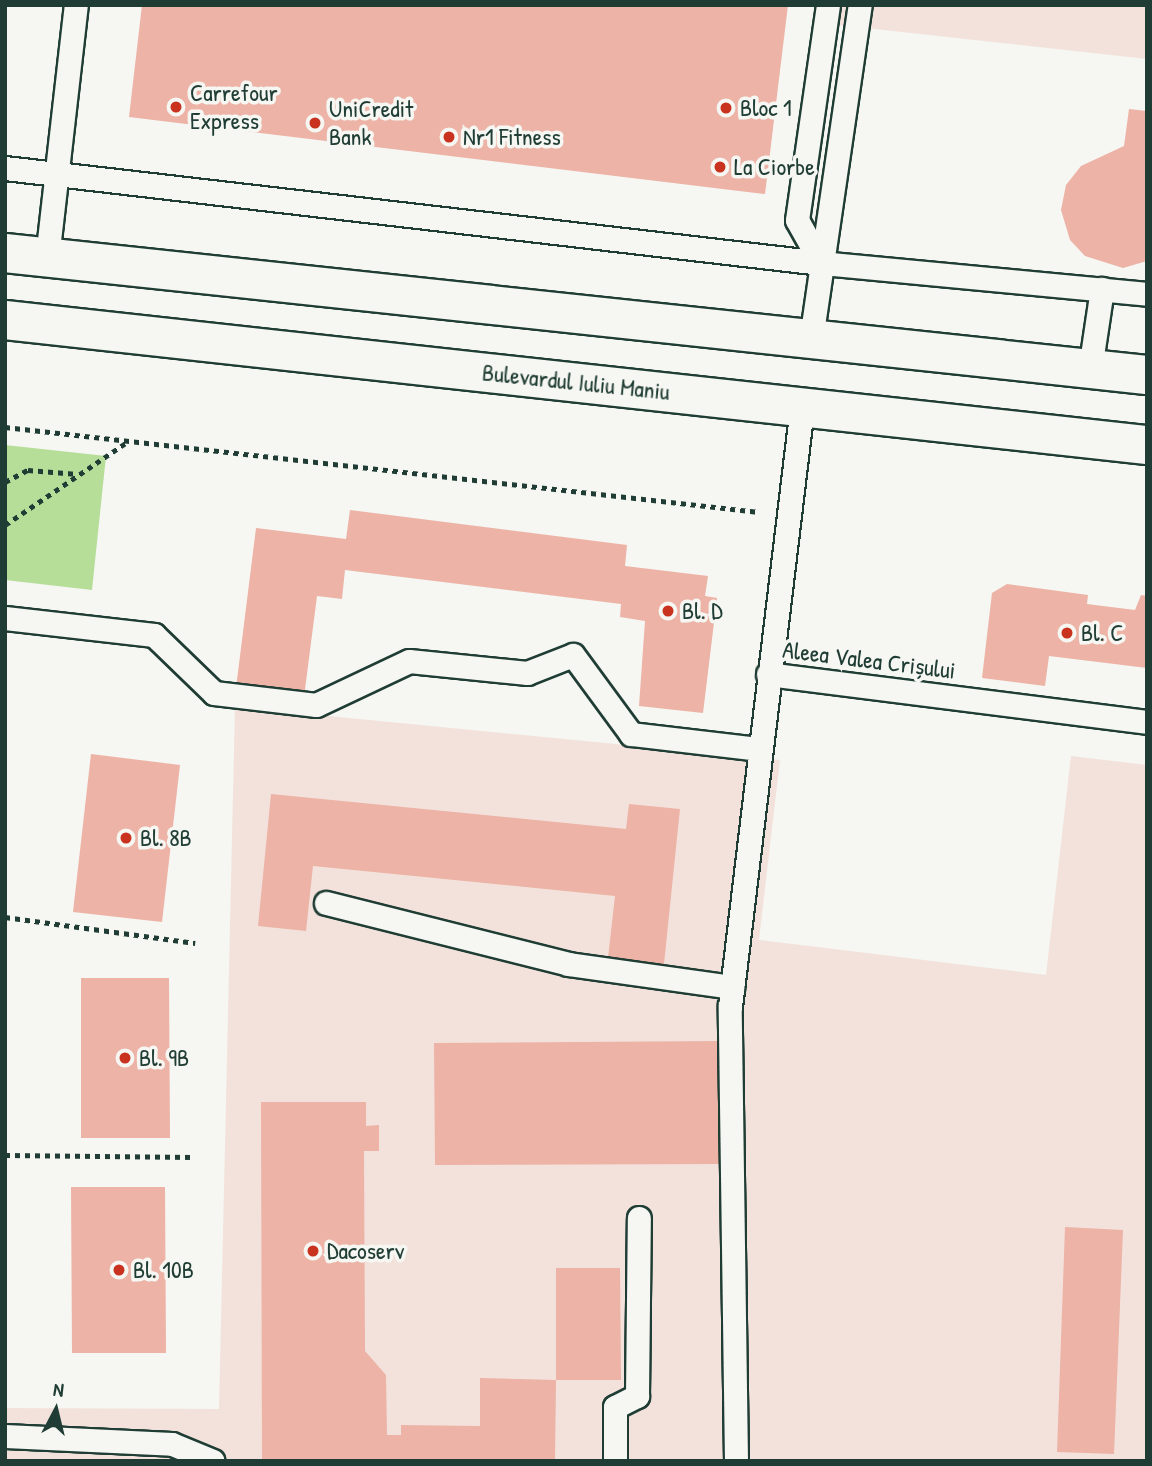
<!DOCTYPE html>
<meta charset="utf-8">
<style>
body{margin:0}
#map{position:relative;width:1152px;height:1466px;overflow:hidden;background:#f6f6f2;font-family:"Patrick Hand",sans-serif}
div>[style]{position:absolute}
.built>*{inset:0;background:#f3e2db}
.green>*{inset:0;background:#b6de99}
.building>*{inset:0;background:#ecb3a6}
.path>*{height:4.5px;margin-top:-2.25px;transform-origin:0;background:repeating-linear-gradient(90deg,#1f3d34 0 5px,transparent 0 10px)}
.roads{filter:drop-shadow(2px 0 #1f3d34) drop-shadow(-2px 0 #1f3d34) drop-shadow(0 2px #1f3d34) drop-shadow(0 -2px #1f3d34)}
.service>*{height:23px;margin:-11.5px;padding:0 11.5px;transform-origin:11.5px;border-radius:11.5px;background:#f6f6f2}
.primary>*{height:38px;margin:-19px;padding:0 19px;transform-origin:19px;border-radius:19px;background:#f6f6f2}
.dots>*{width:19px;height:19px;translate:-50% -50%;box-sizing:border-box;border:4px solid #f6f6f2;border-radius:50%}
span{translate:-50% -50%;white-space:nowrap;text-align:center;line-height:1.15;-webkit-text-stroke:7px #f6f6f2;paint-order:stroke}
.poi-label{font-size:24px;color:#1f3d34}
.left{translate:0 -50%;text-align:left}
.street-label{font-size:24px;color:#1f3d34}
.frame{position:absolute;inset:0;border:7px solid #1f3d34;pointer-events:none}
.north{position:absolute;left:21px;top:1375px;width:70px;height:70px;-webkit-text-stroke:5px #f6f6f2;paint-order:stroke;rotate:7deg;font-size:19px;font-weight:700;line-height:28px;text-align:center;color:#1f3d34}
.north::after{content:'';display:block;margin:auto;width:24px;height:32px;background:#1f3d34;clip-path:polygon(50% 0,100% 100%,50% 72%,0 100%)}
</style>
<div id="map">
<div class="built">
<div style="clip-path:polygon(841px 5px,1147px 5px,1147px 59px,838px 25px)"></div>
<div style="clip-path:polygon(235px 707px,780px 760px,759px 940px,1046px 975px,1071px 756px,1147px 765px,1147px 1461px,5px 1461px,5px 1408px,219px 1409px)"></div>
</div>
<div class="green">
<div style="clip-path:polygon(5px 445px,106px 456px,92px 590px,5px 580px)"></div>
</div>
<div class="building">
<div style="clip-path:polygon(142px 5px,788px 5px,765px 194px,129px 117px)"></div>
<div style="clip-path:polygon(1129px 109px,1147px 111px,1147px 261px,1123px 268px,1085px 256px,1070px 240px,1061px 210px,1066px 185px,1081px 166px,1124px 146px)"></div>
<div style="clip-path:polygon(350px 510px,627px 545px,625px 566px,708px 576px,705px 596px,717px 598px,703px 713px,639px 706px,645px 621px,620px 617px,621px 604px,345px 570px,342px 599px,317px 596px,304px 697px,236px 688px,256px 528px,346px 539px)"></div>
<div style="clip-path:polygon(1007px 584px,1088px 595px,1087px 604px,1135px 610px,1141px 595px,1147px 596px,1147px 668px,1049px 656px,1045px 686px,982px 678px,992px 593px)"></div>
<div style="clip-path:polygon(91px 754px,180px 765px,162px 922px,73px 912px)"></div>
<div style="clip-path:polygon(271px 794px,626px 829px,629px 804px,680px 809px,664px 964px,608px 958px,615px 896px,313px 866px,306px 931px,258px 926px)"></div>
<div style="clip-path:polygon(81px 978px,169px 978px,170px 1138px,81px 1138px)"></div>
<div style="clip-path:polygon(720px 1041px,721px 1164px,435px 1165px,434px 1043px)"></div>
<div style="clip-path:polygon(261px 1102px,366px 1102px,366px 1126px,379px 1125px,379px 1151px,364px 1151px,365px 1351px,386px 1375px,387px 1435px,401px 1435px,401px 1425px,480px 1426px,480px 1378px,556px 1380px,555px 1461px,262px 1461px)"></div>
<div style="clip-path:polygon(71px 1187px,165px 1187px,166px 1353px,72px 1353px)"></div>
<div style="clip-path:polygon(1065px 1227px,1123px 1230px,1114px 1454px,1057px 1452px)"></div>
<div style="clip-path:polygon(556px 1268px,620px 1268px,621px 1380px,556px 1380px)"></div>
</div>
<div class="path">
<div style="left:5px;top:427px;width:759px;rotate:6.43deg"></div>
<div style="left:5px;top:482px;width:26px;rotate:-28deg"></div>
<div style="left:28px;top:470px;width:50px;rotate:4.6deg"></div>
<div style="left:5px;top:525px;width:148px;rotate:-34.2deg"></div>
<div style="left:5px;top:917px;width:192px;rotate:7.8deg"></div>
<div style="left:5px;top:1155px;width:188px;rotate:0.6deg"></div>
</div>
<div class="roads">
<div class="service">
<div style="left:5px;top:168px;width:822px;rotate:6.64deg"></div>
<div style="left:821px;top:263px;width:327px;rotate:5.4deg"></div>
<div style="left:47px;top:258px;width:255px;rotate:-83.5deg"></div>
<div style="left:821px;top:263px;width:49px;rotate:-119.2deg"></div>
<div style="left:797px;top:220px;width:217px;rotate:-81.8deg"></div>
<div style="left:811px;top:339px;width:338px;rotate:-81.7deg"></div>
<div style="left:1090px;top:369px;width:81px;rotate:-81.5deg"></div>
<div style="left:5px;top:618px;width:150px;rotate:6.5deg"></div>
<div style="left:154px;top:635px;width:83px;rotate:44deg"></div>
<div style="left:214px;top:693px;width:103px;rotate:6.7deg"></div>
<div style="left:316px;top:705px;width:103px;rotate:-25.3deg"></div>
<div style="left:409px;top:661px;width:119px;rotate:5.8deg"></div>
<div style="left:527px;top:673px;width:49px;rotate:-21.4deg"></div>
<div style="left:573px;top:655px;width:98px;rotate:53.7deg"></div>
<div style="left:631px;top:734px;width:129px;rotate:6.7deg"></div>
<div style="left:768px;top:674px;width:382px;rotate:7.2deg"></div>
<div style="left:326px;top:903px;width:250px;rotate:14.1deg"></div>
<div style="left:568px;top:964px;width:166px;rotate:8deg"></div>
<div style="left:5px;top:1436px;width:167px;rotate:2.7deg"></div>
<div style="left:172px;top:1444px;width:44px;rotate:22.5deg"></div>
<div style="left:615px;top:1461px;width:54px;rotate:-90deg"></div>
<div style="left:615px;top:1407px;width:25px;rotate:-27deg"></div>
<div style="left:637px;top:1396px;width:178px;rotate:-89.4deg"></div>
<div style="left:736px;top:1461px;width:455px;rotate:-90.8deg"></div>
<div style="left:730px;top:1006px;width:603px;rotate:-83.15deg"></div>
</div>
<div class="primary">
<div style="left:5px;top:253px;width:1148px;rotate:6.1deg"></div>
<div style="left:5px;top:320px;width:1149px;rotate:6.25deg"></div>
</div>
</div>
<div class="dots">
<div style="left:176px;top:107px;background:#c8321e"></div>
<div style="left:726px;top:108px;background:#c8321e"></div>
<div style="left:315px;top:123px;background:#c8321e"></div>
<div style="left:449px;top:137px;background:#c8321e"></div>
<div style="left:720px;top:167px;background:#c8321e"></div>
<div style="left:668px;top:611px;background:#c8321e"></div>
<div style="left:1067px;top:633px;background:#c8321e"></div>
<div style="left:126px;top:838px;background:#c8321e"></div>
<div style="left:125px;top:1058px;background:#c8321e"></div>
<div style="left:313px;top:1251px;background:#c8321e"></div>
<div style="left:119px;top:1270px;background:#c8321e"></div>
</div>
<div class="poi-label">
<span class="left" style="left:190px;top:107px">Carrefour<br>Express</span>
<span class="left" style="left:740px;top:108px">Bloc 1</span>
<span class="left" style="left:329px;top:123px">UniCredit<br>Bank</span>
<span class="left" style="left:463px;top:137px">Nr1 Fitness</span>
<span class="left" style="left:734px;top:167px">La Ciorbe</span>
<span class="left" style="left:682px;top:611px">Bl. D</span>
<span class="left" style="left:1081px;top:633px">Bl. C</span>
<span class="left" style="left:140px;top:838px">Bl. 8B</span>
<span class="left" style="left:139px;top:1058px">Bl. 9B</span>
<span class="left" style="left:327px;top:1251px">Dacoserv</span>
<span class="left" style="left:133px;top:1270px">Bl. 10B</span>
</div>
<div class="street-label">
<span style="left:576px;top:382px;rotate:6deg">Bulevardul Iuliu Maniu</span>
<span style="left:869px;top:660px;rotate:7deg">Aleea Valea Crișului</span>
</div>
<div class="frame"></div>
<div class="north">N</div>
</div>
